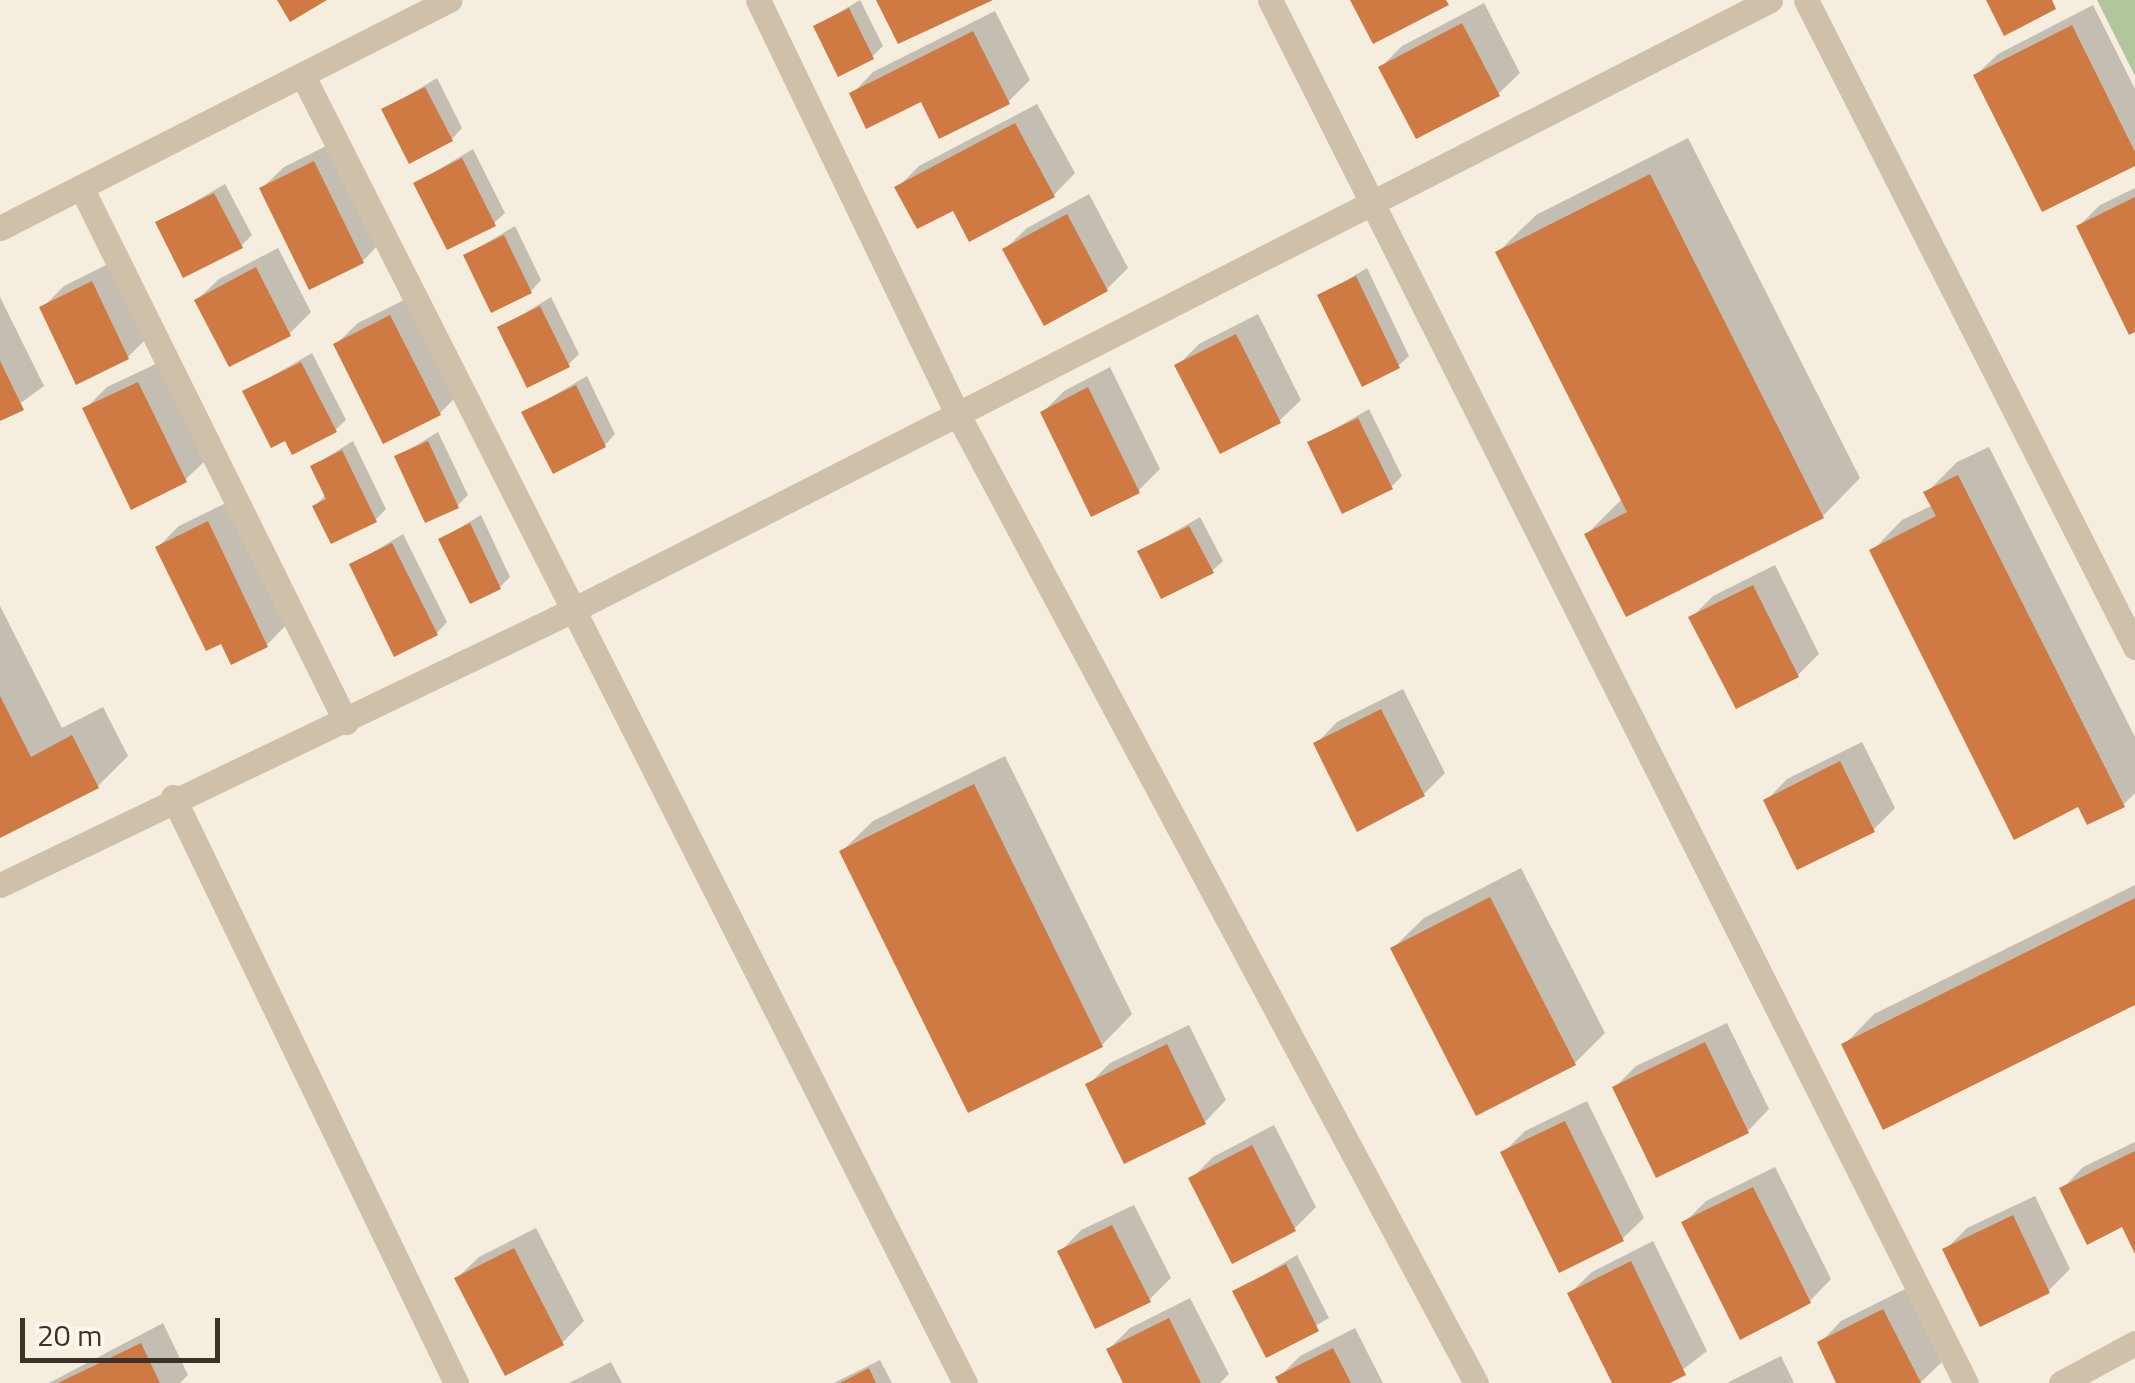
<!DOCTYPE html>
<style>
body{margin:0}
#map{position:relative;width:2135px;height:1383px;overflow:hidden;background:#f5eedf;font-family:"Titillium Web",sans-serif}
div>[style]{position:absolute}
.green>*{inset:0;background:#b2c69d}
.shadow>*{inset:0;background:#0003}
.building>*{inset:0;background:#cf7943}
.minor>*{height:25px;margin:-12.5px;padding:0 12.5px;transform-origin:12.5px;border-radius:12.5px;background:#cec0a9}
span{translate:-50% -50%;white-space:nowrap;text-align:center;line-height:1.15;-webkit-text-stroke:8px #fcf7ec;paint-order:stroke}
.scale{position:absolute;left:20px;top:1318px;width:200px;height:45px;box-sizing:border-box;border:5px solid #3b322a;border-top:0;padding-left:12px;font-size:30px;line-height:35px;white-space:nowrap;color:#3b322a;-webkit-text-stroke:8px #fcf7ec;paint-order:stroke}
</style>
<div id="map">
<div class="green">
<div style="clip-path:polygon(2097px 0,2135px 0,2135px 76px)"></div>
</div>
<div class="shadow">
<div style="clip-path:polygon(860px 0,883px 46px,872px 57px,816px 26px)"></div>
<div style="clip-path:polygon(1484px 3px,1520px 73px,1498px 94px,1381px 67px,1402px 46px)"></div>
<div style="clip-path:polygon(2093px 5px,2135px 89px,2135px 163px,1976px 75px,1998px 54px)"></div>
<div style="clip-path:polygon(995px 11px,1030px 80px,1008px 102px,852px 94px,873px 72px)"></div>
<div style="clip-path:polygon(437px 78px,462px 128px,452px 139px,384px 110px)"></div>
<div style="clip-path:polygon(1037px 104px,1075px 173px,1054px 195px,897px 188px,919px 166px)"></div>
<div style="clip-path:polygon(1688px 138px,1860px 478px,1823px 516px,1587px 534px,1623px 498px,1498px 252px,1536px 215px)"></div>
<div style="clip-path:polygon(336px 141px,384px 239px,363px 261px,262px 188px,284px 167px)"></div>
<div style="clip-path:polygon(473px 149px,505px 213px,494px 223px,416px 183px)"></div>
<div style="clip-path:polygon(225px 184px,252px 235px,241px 246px,158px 223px)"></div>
<div style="clip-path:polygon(2135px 188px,2135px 329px,2079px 226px,2100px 205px)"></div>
<div style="clip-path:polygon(1089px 194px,1128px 268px,1107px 289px,1005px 249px,1027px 228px)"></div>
<div style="clip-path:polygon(515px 226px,541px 280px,531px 291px,466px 255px)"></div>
<div style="clip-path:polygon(278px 248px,311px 312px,289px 334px,197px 300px,219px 279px)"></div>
<div style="clip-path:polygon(114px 261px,149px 336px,128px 357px,42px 308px,64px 286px)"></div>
<div style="clip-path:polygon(1367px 268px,1409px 356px,1398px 366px,1320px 296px)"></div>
<div style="clip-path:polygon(412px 296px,461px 392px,440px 413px,336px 344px,358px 323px)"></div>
<div style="clip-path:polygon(0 297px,44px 386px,0 418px)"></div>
<div style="clip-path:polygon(551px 297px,579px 354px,568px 365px,500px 328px)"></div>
<div style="clip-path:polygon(1258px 314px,1301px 400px,1279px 421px,1177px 366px,1199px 344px)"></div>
<div style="clip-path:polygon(312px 353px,346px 420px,335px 430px,286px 438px,245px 392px)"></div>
<div style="clip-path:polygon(160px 362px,207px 459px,185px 480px,85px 409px,107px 387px)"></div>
<div style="clip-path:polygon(1110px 367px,1160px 469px,1138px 491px,1043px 412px,1064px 391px)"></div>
<div style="clip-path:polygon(587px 376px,615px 434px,605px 445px,524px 413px)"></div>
<div style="clip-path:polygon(1369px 409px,1402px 476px,1391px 487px,1310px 443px)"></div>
<div style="clip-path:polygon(438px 432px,468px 495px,457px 506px,397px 457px)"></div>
<div style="clip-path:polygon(353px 441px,386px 509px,375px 520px,315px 506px,326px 494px,313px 466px)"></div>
<div style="clip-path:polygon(1989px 447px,2135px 737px,2135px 793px,2123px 805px,2079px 803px,1872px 551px,1902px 520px,1933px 505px,1926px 493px,1957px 462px)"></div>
<div style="clip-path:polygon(230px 501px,288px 623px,267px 645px,222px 641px,158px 547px,179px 526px)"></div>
<div style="clip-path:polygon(481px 515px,510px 577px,500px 587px,441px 539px)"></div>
<div style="clip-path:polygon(1200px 517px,1223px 561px,1212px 571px,1140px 552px)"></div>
<div style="clip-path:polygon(403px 534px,447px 622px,437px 633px,352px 565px)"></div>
<div style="clip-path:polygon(1775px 565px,1819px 654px,1798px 675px,1691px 618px,1713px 596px)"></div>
<div style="clip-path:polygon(0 606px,62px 728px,103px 707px,128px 756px,98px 786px,0 835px)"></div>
<div style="clip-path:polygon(1403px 689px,1445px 773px,1424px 794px,1316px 744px,1337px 722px)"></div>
<div style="clip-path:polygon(1862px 742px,1895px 808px,1873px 830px,1766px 801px,1787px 779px)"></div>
<div style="clip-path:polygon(1005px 756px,1132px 1014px,1102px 1045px,842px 851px,873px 821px)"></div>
<div style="clip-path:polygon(1521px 868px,1605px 1033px,1575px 1063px,1393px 948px,1424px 918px)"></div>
<div style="clip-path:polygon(2135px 885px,2135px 1002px,1844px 1045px,1874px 1014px)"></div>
<div style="clip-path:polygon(1727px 1023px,1769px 1109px,1748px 1131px,1615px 1087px,1636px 1066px)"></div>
<div style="clip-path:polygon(1189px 1025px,1226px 1100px,1205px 1122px,1088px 1085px,1110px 1063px)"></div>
<div style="clip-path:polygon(1587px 1101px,1644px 1218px,1622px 1239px,1503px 1153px,1525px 1131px)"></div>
<div style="clip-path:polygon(1274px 1125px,1316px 1207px,1294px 1229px,1191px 1179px,1213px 1157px)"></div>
<div style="clip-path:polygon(2135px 1142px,2135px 1248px,2123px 1224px,2062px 1189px,2083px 1167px)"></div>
<div style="clip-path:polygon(1775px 1167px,1831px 1279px,1810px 1301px,1684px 1223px,1706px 1201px)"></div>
<div style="clip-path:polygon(2035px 1196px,2070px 1269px,2048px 1291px,1945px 1250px,1967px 1228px)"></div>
<div style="clip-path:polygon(1134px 1205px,1171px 1278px,1149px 1300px,1060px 1252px,1081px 1230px)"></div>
<div style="clip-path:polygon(536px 1228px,584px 1321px,562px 1343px,457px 1278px,479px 1257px)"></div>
<div style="clip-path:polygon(1653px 1241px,1707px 1351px,1665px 1383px,1615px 1383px,1570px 1293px,1592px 1272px)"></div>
<div style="clip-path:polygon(1297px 1255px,1329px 1318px,1267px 1354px,1235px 1292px)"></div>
<div style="clip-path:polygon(1905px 1289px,1942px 1362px,1920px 1383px,1839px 1383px,1820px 1343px,1841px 1321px)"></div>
<div style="clip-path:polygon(1190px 1298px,1229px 1374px,1220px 1383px,1126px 1383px,1109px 1349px,1130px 1328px)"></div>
<div style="clip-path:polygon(163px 1323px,188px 1375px,180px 1383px,49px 1383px)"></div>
<div style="clip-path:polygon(1355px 1328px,1383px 1383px,1281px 1383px,1278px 1378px,1300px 1356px)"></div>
<div style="clip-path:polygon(1781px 1356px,1794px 1383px,1727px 1383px)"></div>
<div style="clip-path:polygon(880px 1360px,892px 1383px,834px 1383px)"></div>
<div style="clip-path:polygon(611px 1362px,622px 1383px,569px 1383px)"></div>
</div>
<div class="building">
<div style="clip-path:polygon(277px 0,327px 0,290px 22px)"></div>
<div style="clip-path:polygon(876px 0,993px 0,898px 44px)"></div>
<div style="clip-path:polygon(1350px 0,1446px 0,1449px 5px,1373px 44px)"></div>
<div style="clip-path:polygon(1986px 0,2052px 0,2056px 9px,2004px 36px)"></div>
<div style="clip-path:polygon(849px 8px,874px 59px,838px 77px,813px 26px)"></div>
<div style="clip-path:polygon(1462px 23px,1500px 96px,1416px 139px,1378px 67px)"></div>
<div style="clip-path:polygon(2072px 25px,2135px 152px,2135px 166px,2042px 212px,1973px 75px)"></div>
<div style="clip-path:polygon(973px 31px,1010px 104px,939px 139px,921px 102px,866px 129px,849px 93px)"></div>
<div style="clip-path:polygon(425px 87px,453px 141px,409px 164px,381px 109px)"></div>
<div style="clip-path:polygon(1015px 123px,1055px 197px,969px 242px,953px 211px,917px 229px,894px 187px)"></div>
<div style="clip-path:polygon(462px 158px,496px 226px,447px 250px,413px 183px)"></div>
<div style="clip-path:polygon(314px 161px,364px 263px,309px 290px,259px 188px)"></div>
<div style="clip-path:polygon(1650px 174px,1824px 518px,1626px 617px,1584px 534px,1627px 512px,1495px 252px)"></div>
<div style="clip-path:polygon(214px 193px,243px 248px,183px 278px,155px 222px)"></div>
<div style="clip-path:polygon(2135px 197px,2135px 332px,2129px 335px,2076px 226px)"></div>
<div style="clip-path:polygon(1067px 214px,1108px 291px,1044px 326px,1002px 249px)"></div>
<div style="clip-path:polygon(504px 235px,532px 293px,491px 313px,463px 255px)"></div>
<div style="clip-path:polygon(256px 267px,291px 336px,229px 367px,194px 300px)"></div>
<div style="clip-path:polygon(1356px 276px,1400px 368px,1362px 387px,1317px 295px)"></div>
<div style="clip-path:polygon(92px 281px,129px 359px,76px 385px,39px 307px)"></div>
<div style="clip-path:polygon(540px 306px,570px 367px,527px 388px,497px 327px)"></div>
<div style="clip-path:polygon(390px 315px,441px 415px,383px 444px,333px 344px)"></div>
<div style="clip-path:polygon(1236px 334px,1281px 423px,1220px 454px,1174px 365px)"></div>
<div style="clip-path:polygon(0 361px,24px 410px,0 421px)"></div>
<div style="clip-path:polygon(301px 362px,337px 432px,292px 455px,285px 441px,271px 448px,242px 391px)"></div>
<div style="clip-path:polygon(138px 382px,187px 482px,131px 510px,82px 408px)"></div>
<div style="clip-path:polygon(576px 385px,606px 447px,553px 474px,521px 412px)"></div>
<div style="clip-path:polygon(1088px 387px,1140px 493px,1091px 517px,1040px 412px)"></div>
<div style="clip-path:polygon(1358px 418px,1393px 489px,1342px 514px,1307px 442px)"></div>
<div style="clip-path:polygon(428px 441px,459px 508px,425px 523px,394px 456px)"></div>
<div style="clip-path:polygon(342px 450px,377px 522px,331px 544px,312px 506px,326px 499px,310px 466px)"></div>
<div style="clip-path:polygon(1958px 475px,2125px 807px,2087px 825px,2078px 807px,2014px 840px,1869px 550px,1936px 516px,1923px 492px)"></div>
<div style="clip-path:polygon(208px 521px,268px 647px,231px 665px,221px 644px,206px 651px,155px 547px)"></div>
<div style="clip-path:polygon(470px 523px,501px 589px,470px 604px,438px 539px)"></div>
<div style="clip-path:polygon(1189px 526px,1214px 573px,1161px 599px,1137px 551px)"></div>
<div style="clip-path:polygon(392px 543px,438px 635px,394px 657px,349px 564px)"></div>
<div style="clip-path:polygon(1753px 585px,1799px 677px,1736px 709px,1688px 617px)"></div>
<div style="clip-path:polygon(0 696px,31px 757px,72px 735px,99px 788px,0 838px)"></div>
<div style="clip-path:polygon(1381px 709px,1425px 796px,1357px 832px,1313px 743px)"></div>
<div style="clip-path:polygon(1840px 761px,1875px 832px,1797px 870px,1763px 800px)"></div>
<div style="clip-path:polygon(974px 784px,1103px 1047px,968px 1113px,839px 851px)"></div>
<div style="clip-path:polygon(1490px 897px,1576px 1065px,1476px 1116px,1390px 948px)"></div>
<div style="clip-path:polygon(2135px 898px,2135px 1005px,1883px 1130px,1841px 1044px)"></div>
<div style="clip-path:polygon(1705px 1042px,1749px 1133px,1656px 1178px,1612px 1087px)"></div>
<div style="clip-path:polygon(1167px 1044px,1206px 1124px,1124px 1164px,1085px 1084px)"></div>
<div style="clip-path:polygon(1565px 1121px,1624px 1241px,1559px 1273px,1500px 1152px)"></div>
<div style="clip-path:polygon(1252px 1145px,1296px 1231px,1232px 1264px,1188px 1178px)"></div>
<div style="clip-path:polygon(2135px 1151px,2135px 1254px,2122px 1227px,2087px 1245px,2059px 1188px)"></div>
<div style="clip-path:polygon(1753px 1187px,1811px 1303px,1740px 1340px,1681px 1222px)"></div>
<div style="clip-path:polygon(2013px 1215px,2050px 1293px,1980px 1327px,1942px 1249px)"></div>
<div style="clip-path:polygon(1112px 1225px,1151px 1302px,1095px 1329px,1057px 1251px)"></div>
<div style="clip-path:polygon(514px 1248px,564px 1345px,505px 1376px,454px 1278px)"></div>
<div style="clip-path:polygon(1631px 1261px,1686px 1375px,1670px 1383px,1612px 1383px,1567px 1293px)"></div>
<div style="clip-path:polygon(1286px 1264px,1319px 1331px,1266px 1358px,1232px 1291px)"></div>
<div style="clip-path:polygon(1883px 1309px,1921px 1383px,1836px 1383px,1817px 1342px)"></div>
<div style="clip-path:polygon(1169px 1318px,1201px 1383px,1123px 1383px,1106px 1349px)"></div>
<div style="clip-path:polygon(141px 1343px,160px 1383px,58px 1383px)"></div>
<div style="clip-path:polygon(1333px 1348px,1351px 1383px,1278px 1383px,1275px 1377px)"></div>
<div style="clip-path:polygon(869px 1368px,876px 1383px,840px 1383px)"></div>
</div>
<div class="minor">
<div style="left:758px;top:0;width:461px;rotate:64.3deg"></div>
<div style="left:958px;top:415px;width:1098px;rotate:61.85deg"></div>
<div style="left:1270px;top:0;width:1548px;rotate:63.29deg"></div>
<div style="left:1806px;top:0;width:726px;rotate:63.05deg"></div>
<div style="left:303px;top:76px;width:1465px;rotate:63.14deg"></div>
<div style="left:81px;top:187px;width:597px;rotate:63.65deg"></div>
<div style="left:0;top:228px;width:504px;rotate:-26.92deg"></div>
<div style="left:173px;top:797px;width:651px;rotate:64.22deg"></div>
<div style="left:0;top:885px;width:631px;rotate:-25.63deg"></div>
<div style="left:569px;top:612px;width:1348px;rotate:-27deg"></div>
<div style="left:2061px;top:1383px;width:84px;rotate:-28.4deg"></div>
</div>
<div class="scale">20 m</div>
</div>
